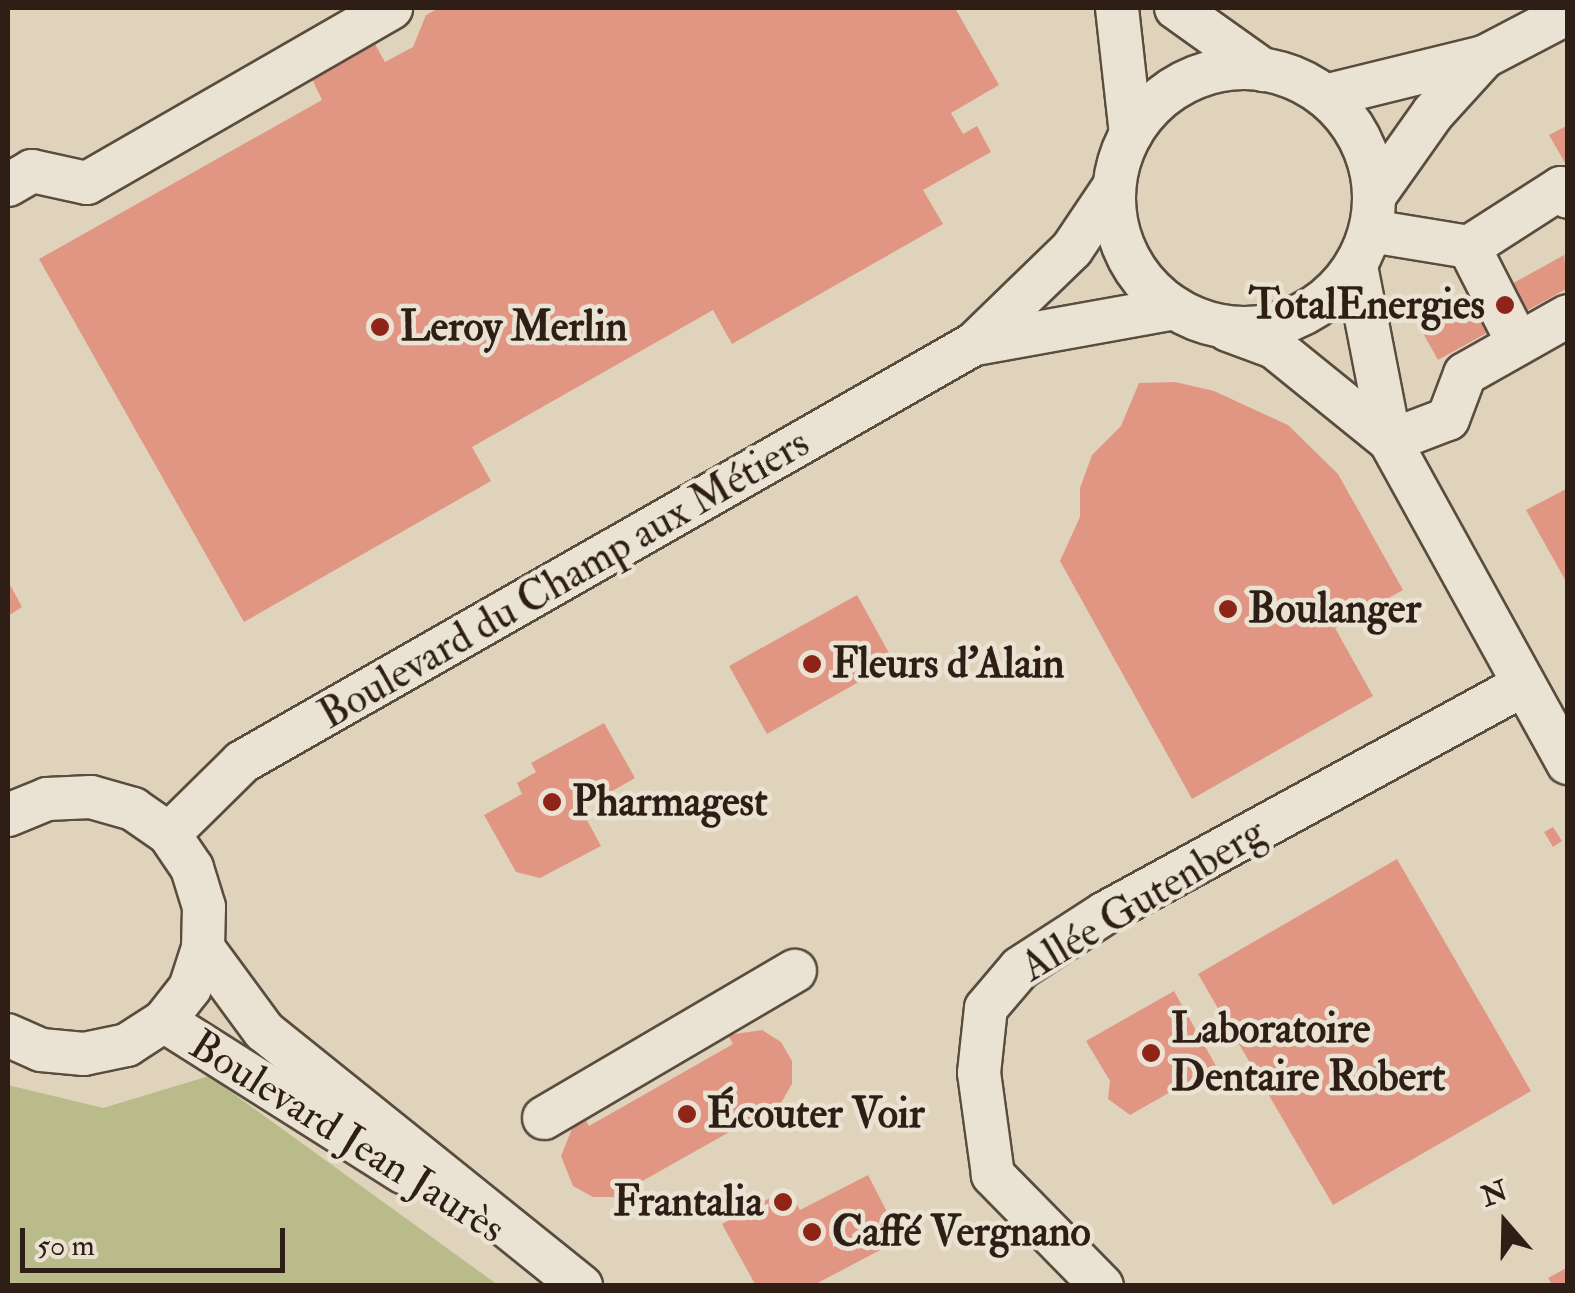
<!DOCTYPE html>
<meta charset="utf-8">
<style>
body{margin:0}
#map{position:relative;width:1575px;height:1293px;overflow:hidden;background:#dfd4bb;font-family:"IM FELL Double Pica",serif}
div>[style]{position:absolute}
.green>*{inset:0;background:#babb8b}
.building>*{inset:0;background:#e19684}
.roads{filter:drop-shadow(2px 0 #5a4c3f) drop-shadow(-2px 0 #5a4c3f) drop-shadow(0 2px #5a4c3f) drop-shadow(0 -2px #5a4c3f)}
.minor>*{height:42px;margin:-21px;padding:0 21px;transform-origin:21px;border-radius:21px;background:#eae3d3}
.minor>.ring{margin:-21px;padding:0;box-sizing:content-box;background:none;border:42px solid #eae3d3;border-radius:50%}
.dots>*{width:28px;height:28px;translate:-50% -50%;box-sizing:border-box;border:5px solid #eae3d3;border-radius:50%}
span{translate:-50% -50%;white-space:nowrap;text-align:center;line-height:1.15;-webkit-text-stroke:9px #eae3d3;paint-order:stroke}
.poi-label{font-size:42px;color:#2e1e16;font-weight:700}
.right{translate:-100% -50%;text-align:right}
.left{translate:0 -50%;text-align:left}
.street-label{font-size:42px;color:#2e1e16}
.frame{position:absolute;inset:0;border:10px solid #2e1e16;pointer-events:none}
.north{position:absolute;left:1455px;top:1173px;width:100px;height:100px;-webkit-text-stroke:8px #eae3d3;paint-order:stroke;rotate:340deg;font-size:28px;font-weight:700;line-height:40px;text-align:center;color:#2e1e16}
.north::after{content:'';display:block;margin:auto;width:35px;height:45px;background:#2e1e16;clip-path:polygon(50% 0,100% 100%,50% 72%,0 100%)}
.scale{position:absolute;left:20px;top:1228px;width:265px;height:45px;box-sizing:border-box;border:5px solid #2e1e16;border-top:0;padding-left:12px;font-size:30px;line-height:35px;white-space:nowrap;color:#2e1e16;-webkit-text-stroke:8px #eae3d3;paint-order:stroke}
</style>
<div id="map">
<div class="green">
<div style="clip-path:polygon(209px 1076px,498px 1285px,8px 1285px,8px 1085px,103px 1108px)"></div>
</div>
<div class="building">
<div style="clip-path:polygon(439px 8px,955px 8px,999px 85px,951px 113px,963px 134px,977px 126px,991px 152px,923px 190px,943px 224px,732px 344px,713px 310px,472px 447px,491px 481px,244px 622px,39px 259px,322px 100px,312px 79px,343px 61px,375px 44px,385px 62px,413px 47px,426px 15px)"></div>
<div style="clip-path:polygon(1568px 125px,1568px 168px,1549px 135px)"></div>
<div style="clip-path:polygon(1564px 255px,1568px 288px,1438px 360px,1423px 333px)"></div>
<div style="clip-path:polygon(1175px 382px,1214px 391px,1288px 425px,1338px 474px,1403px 590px,1335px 628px,1373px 696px,1192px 799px,1060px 561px,1080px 517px,1080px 488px,1092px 455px,1121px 426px,1139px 383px)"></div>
<div style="clip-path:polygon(1568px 488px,1568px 585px,1526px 510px)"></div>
<div style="clip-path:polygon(8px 581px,22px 607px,8px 616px)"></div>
<div style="clip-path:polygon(857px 595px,894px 662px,767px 734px,729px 666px)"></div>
<div style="clip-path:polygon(604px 723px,635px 778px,581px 809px,601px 846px,540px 878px,516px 872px,484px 815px,522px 794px,517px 783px,536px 772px,531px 763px)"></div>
<div style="clip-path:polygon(1553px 827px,1562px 841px,1553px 847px,1544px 832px)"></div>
<div style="clip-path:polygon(1397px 859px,1531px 1091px,1333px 1205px,1198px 974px)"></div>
<div style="clip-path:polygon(1174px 991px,1216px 1066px,1130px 1115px,1108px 1099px,1110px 1081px,1086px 1041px)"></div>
<div style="clip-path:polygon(762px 1030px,781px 1042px,792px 1061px,792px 1084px,781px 1103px,614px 1197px,593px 1197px,573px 1186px,561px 1156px,574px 1124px,584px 1117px,589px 1126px,733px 1044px,728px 1035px)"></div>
<div style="clip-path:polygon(868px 1175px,901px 1239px,812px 1286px,756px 1286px,722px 1224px,788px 1188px,800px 1210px)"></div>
<div style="clip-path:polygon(1568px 1267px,1568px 1286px,1553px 1286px,1548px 1278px)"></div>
</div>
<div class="roads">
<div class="minor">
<div style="left:1117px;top:8px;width:127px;rotate:83.7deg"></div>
<div style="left:1176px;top:8px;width:107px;rotate:35.5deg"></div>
<div class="ring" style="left:1114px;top:68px;width:218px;height:218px"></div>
<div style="left:1325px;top:96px;width:164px;rotate:-13.8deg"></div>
<div style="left:1484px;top:57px;width:95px;rotate:-27.6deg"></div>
<div style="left:8px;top:185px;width:28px;rotate:-30deg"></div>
<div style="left:32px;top:171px;width:56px;rotate:12.3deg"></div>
<div style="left:87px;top:183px;width:351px;rotate:-29.9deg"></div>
<div style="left:1375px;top:195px;width:100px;rotate:-54.7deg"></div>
<div style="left:1433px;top:113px;width:76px;rotate:-47.7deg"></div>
<div style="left:1371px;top:231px;width:99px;rotate:9.3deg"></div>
<div style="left:1469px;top:247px;width:109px;rotate:-32.7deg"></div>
<div style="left:1561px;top:188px;width:11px;rotate:52deg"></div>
<div style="left:1469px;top:247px;width:108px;rotate:63deg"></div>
<div style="left:1356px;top:266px;width:178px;rotate:79deg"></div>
<div style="left:1390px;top:441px;width:368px;rotate:61.1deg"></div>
<div style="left:1228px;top:330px;width:49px;rotate:20.3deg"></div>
<div style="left:1274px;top:347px;width:149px;rotate:39deg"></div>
<div style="left:975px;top:344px;width:203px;rotate:-10.2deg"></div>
<div style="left:1390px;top:441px;width:62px;rotate:-20.8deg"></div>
<div style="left:1448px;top:419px;width:48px;rotate:-69.3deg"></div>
<div style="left:1465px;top:374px;width:118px;rotate:-29.4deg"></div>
<div style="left:8px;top:815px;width:42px;rotate:-22.3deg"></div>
<div style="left:47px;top:799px;width:44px;rotate:-2.6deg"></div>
<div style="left:91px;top:797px;width:44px;rotate:15.9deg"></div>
<div style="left:133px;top:809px;width:44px;rotate:34.8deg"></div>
<div style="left:169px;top:834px;width:41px;rotate:55.9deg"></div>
<div style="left:192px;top:868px;width:41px;rotate:72.9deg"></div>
<div style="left:204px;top:907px;width:41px;rotate:91.4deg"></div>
<div style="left:203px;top:948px;width:42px;rotate:108deg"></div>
<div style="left:190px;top:988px;width:42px;rotate:128.2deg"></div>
<div style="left:164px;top:1021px;width:44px;rotate:147deg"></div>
<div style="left:127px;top:1045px;width:44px;rotate:168.2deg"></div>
<div style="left:84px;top:1054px;width:43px;rotate:-174.7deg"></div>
<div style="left:41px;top:1050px;width:36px;rotate:-156deg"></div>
<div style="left:169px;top:834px;width:103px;rotate:-44.6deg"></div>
<div style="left:242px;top:762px;width:843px;rotate:-29.73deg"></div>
<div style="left:974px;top:344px;width:136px;rotate:-44.1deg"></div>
<div style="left:1072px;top:249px;width:73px;rotate:-56.1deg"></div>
<div style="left:203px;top:948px;width:103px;rotate:53.7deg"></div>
<div style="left:264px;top:1031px;width:407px;rotate:38.8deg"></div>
<div style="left:164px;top:1021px;width:284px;rotate:32.3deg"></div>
<div style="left:544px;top:1118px;width:291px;rotate:-30.4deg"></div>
<div style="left:1102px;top:1286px;width:156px;rotate:-134.5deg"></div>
<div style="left:993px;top:1175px;width:103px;rotate:-97.8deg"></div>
<div style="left:979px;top:1073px;width:65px;rotate:-83.9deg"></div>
<div style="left:986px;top:1008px;width:52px;rotate:-49.6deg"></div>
<div style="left:1020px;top:968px;width:101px;rotate:-32.9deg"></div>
<div style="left:1105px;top:913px;width:476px;rotate:-28.6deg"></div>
</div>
</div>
<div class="dots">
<div style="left:1505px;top:305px;background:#8f2418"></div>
<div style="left:380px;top:327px;background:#8f2418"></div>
<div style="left:1228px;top:609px;background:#8f2418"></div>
<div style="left:812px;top:664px;background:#8f2418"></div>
<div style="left:552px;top:802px;background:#8f2418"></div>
<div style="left:1151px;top:1053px;background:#8f2418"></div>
<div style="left:687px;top:1114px;background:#8f2418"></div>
<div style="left:783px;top:1202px;background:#8f2418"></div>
<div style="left:812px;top:1232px;background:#8f2418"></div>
</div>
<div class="poi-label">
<span class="right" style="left:1485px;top:305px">TotalEnergies</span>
<span class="left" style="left:400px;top:327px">Leroy Merlin</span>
<span class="left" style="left:1248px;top:609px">Boulanger</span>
<span class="left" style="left:832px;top:664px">Fleurs d'Alain</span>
<span class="left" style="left:572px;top:802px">Pharmagest</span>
<span class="left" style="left:1171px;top:1053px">Laboratoire<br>Dentaire Robert</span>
<span class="left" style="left:707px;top:1114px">Écouter Voir</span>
<span class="right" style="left:763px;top:1202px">Frantalia</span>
<span class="left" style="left:832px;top:1232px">Caffé Vergnano</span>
</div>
<div class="street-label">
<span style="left:564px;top:579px;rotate:-30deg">Boulevard du Champ aux Métiers</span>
<span style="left:1143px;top:900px;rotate:-31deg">Allée Gutenberg</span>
<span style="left:347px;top:1137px;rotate:32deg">Boulevard Jean Jaurès</span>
</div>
<div class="frame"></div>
<div class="north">N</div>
<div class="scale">50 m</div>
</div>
